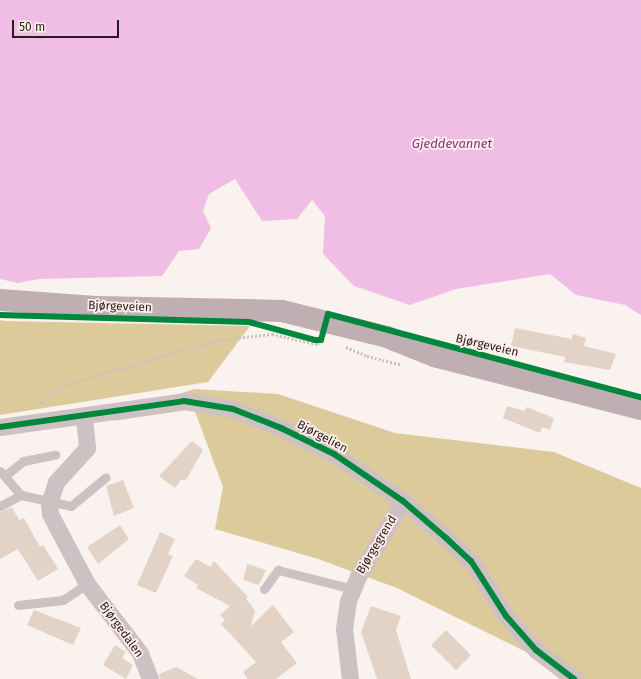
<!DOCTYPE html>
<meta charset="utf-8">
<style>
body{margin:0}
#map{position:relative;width:641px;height:679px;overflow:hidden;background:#faf2ef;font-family:"Fira Sans",sans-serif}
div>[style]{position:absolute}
.forest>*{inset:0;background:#ddca9b}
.water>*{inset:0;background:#f0bee4}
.building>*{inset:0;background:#e3d3c6}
.path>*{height:2.5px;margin-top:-1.25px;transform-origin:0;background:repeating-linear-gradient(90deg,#cac0c0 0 2px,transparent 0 4px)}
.service>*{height:9px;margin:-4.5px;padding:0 4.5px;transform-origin:4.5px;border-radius:4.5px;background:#cec1c3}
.minor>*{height:17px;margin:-8.5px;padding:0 8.5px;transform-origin:8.5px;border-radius:8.5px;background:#cec1c3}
.primary>*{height:22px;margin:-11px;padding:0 11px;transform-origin:11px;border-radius:11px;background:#bfafb2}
.cycleway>*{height:6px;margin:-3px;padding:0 3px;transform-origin:3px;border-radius:3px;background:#00873e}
span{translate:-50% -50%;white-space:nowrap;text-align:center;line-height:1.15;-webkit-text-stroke:3.5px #feefeb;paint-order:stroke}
.street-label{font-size:12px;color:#291b19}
.water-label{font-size:13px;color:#823477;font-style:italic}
.scale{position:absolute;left:12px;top:20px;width:107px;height:18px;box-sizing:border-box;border:2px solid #291b19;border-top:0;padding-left:5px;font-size:12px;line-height:14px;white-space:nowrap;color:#291b19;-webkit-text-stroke:3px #feefeb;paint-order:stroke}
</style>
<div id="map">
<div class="forest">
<div style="clip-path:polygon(0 320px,5px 321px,250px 326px,208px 382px,0 415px)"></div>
<div style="clip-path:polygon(194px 389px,278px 394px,395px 433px,554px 452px,641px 488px,641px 679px,581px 679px,397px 588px,318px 559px,215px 529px,223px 487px,194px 409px,113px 421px,128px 411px)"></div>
</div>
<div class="water">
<div style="clip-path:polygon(0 0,641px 0,641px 315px,625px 305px,576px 295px,550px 274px,456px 289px,410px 305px,354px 286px,323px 254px,325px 216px,312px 200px,297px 219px,262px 221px,235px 179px,209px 194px,203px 211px,211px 228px,199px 249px,179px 251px,162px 276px,39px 279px,18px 283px,0 279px)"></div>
</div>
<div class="building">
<div style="clip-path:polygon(515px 328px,572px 339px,573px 334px,586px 338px,584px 346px,616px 354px,610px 370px,564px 362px,565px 357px,511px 346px)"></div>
<div style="clip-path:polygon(507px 406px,525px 411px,526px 407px,554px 418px,550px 430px,542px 427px,540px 433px,503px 418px)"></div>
<div style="clip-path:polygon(192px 441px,203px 450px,186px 480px,181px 480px,175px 488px,159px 476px)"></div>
<div style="clip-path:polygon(123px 480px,134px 508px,114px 516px,106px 486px)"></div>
<div style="clip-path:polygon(12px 507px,19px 520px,24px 518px,40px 547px,43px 545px,58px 569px,38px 581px,18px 549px,0 559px,0 512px)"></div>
<div style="clip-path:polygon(120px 525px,129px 539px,98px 564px,87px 547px)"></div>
<div style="clip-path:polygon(160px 532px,175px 539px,168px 554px,173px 556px,156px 593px,137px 585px)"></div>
<div style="clip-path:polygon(196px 559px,210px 567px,214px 561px,248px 597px,246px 599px,255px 610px,251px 626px,273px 605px,294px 632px,281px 642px,297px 663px,276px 679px,248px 679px,243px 672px,256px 662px,221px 624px,225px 620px,220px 615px,230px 606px,196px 588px,198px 585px,184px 576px)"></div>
<div style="clip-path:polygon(247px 564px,266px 570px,259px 585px,243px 580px)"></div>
<div style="clip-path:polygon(371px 606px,401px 616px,396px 630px,411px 679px,377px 679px,361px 632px)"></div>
<div style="clip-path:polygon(34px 610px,81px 628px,73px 645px,27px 625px)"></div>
<div style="clip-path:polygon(446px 630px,471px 655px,456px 670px,431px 645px)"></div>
<div style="clip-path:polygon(115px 645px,126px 652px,122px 658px,133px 665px,126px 679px,103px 665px)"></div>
<div style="clip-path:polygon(176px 667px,198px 679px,160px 679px,159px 674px)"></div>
</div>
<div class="path">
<div style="left:346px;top:347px;width:23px;rotate:23deg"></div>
<div style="left:367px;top:356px;width:36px;rotate:14deg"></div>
<div style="left:38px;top:406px;width:15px;rotate:-48deg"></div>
<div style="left:48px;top:395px;width:29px;rotate:-27deg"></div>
<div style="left:74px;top:382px;width:151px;rotate:-16.2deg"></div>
<div style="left:219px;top:340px;width:53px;rotate:-6.5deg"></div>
<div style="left:272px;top:334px;width:46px;rotate:12.5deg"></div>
<div style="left:317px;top:344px;width:6px;rotate:-39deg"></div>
</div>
<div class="service">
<div style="left:0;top:471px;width:32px;rotate:49deg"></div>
<div style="left:6px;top:475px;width:22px;rotate:-39deg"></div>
<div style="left:23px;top:461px;width:33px;rotate:-11deg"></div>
<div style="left:0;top:506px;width:24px;rotate:-28deg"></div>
<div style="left:21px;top:495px;width:51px;rotate:12.4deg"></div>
<div style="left:71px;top:506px;width:45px;rotate:-39.6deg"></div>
<div style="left:264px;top:589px;width:24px;rotate:-54deg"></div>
<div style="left:278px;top:570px;width:77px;rotate:14.2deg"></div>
<div style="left:18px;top:605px;width:45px;rotate:-6.3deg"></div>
<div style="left:63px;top:600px;width:29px;rotate:-34deg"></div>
</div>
<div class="minor">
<div style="left:84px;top:418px;width:30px;rotate:84deg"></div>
<div style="left:87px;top:448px;width:46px;rotate:132.4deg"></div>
<div style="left:56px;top:482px;width:22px;rotate:108deg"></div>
<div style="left:49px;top:503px;width:11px;rotate:85deg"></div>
<div style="left:50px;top:514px;width:79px;rotate:62.1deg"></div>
<div style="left:87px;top:584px;width:87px;rotate:52.5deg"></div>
<div style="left:140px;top:653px;width:28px;rotate:69deg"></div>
<div style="left:0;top:427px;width:186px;rotate:-8deg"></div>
<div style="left:184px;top:401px;width:50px;rotate:9.3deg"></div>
<div style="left:233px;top:409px;width:52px;rotate:21.6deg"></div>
<div style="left:281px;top:428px;width:59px;rotate:26.1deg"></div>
<div style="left:334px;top:454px;width:83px;rotate:34.3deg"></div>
<div style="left:403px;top:501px;width:57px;rotate:40.7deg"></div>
<div style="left:446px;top:538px;width:34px;rotate:43deg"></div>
<div style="left:471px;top:561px;width:65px;rotate:57.5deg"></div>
<div style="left:506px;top:616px;width:45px;rotate:48.6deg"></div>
<div style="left:536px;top:650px;width:48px;rotate:37.3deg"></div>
<div style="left:350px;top:679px;width:50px;rotate:-96.8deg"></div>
<div style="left:344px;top:629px;width:28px;rotate:-82deg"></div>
<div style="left:348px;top:601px;width:27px;rotate:-68deg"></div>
<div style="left:358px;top:576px;width:87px;rotate:-59deg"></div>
</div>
<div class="primary">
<div style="left:0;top:300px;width:96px;rotate:4.2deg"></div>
<div style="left:96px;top:307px;width:186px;rotate:1.2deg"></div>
<div style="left:282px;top:311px;width:108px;rotate:13.9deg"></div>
<div style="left:387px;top:337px;width:51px;rotate:22deg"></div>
<div style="left:434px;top:356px;width:214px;rotate:14.4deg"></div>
</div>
<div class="cycleway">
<div style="left:0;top:315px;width:249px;rotate:1.6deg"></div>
<div style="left:249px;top:322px;width:68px;rotate:15.3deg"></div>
<div style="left:315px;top:340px;width:6px"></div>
<div style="left:321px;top:340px;width:27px;rotate:-75deg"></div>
<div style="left:328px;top:314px;width:324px;rotate:14.9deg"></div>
<div style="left:0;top:427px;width:186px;rotate:-8deg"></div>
<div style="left:184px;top:401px;width:50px;rotate:9.3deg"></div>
<div style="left:233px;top:409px;width:52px;rotate:21.6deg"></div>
<div style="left:281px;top:428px;width:59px;rotate:26.1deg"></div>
<div style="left:334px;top:454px;width:83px;rotate:34.3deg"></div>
<div style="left:403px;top:501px;width:57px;rotate:40.7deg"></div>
<div style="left:446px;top:538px;width:34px;rotate:43deg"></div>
<div style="left:471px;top:561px;width:65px;rotate:57.5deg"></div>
<div style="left:506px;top:616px;width:45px;rotate:48.6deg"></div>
<div style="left:536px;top:650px;width:48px;rotate:37.3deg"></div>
</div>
<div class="street-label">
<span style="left:120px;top:307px;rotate:2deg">Bjørgeveien</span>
<span style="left:487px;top:346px;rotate:13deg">Bjørgeveien</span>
<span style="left:322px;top:437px;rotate:28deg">Bjørgelien</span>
<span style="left:377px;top:545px;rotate:-59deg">Bjørgegrend</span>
<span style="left:121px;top:630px;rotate:54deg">Bjørgedalen</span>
</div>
<div class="water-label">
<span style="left:452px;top:144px">Gjeddevannet</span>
</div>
<div class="scale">50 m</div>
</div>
